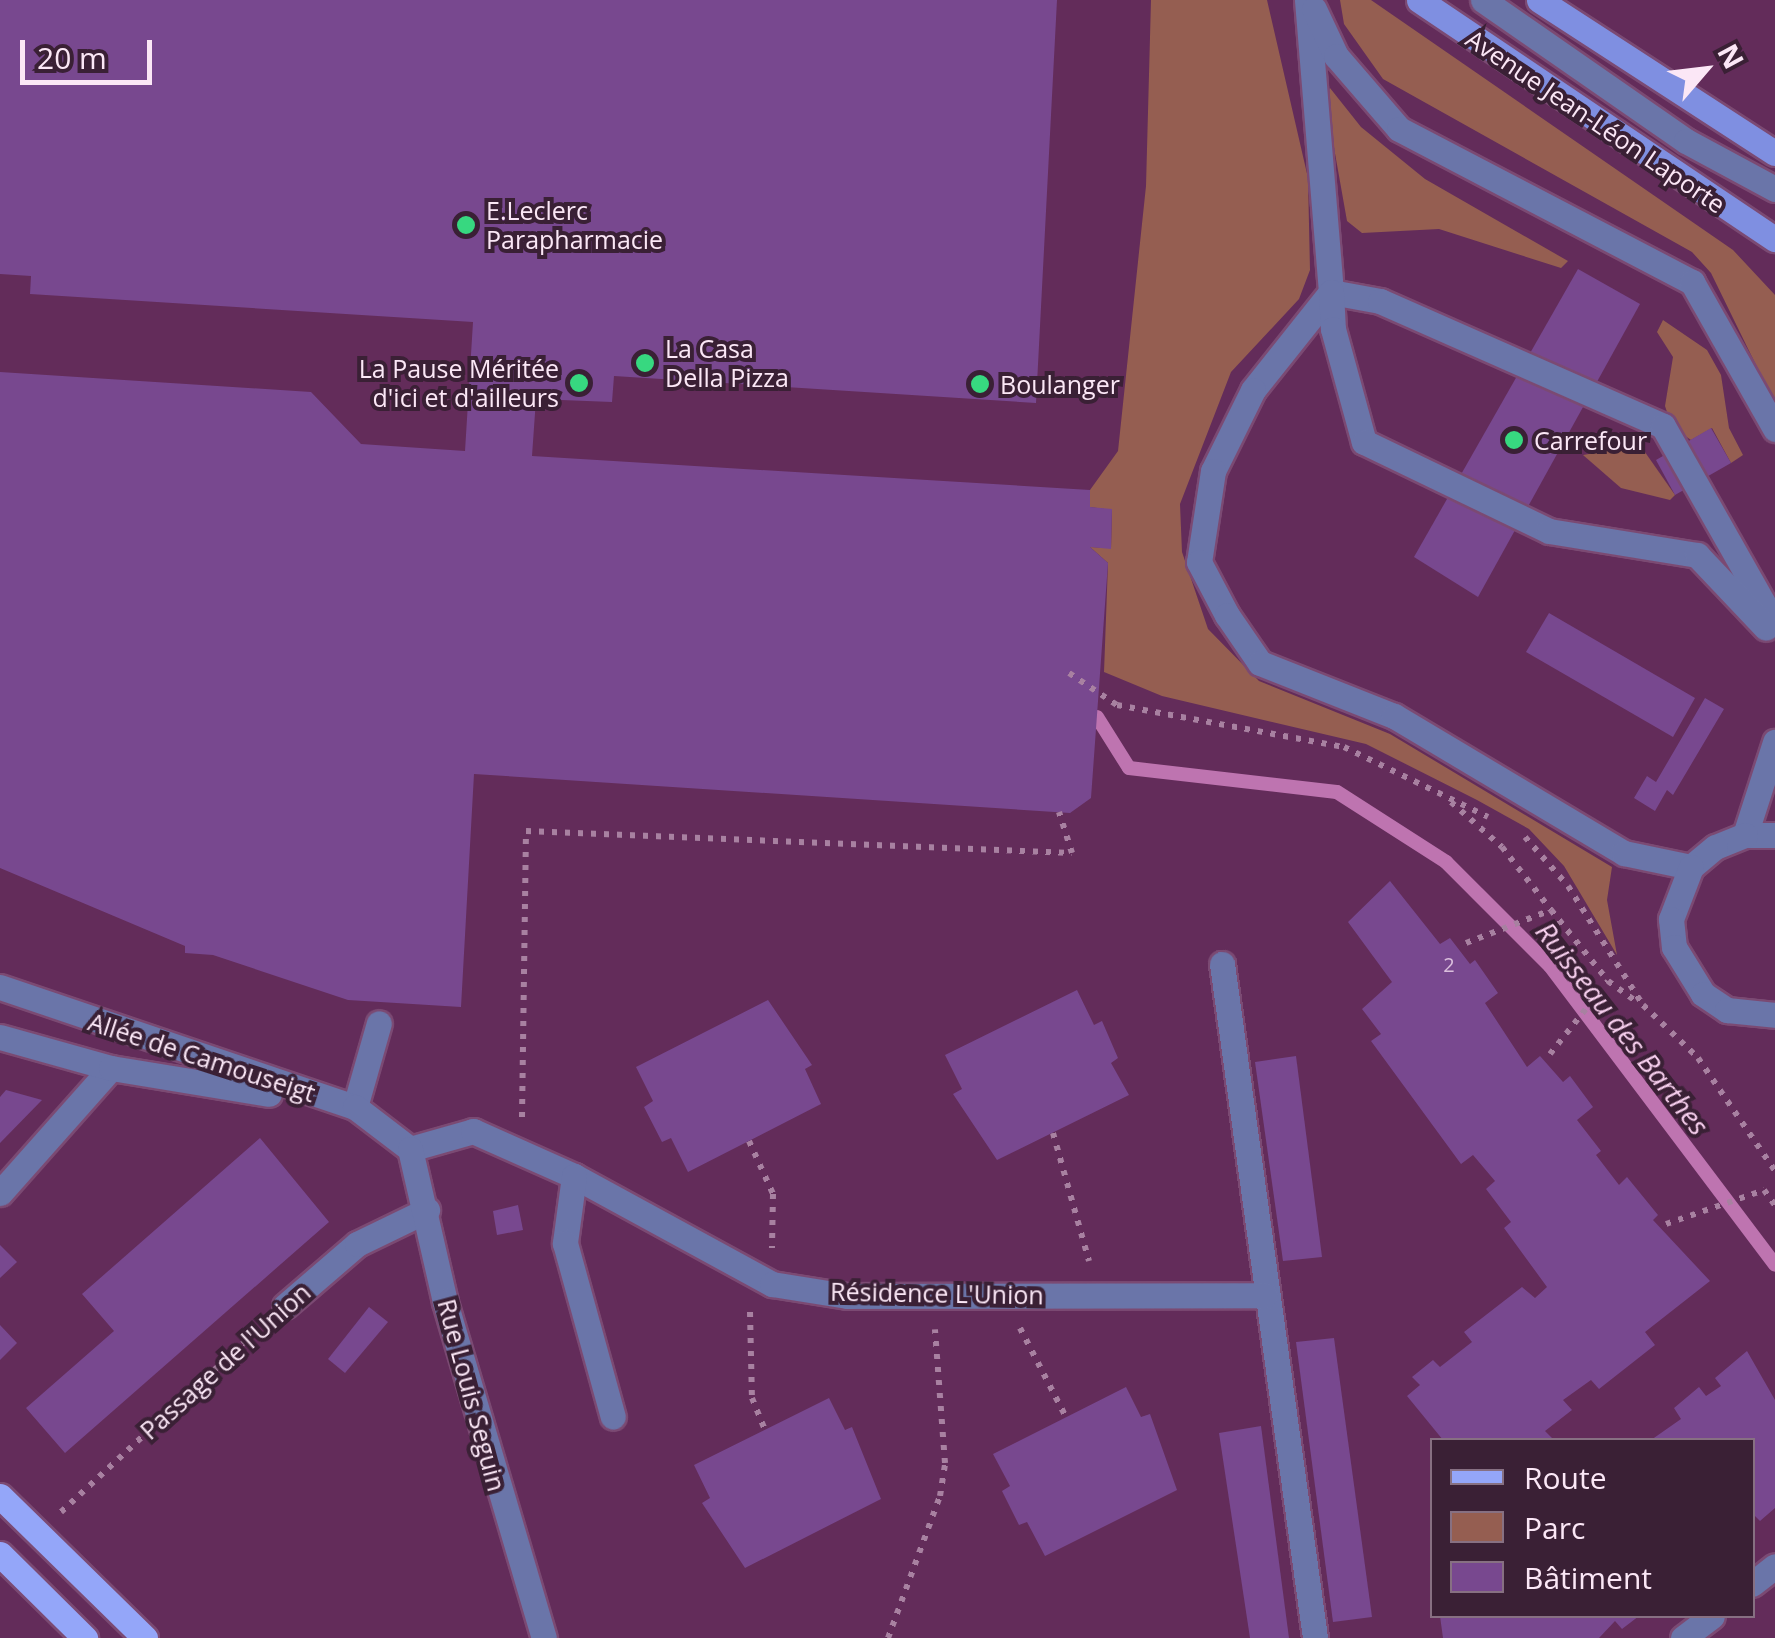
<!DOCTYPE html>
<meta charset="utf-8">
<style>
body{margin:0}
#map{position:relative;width:1775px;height:1638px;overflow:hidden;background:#632c5a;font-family:"Open Sans",sans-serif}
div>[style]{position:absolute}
.green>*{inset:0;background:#955e51}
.stream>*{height:14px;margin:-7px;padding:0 7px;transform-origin:7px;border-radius:7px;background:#be74b0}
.building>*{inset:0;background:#78488f}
.path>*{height:6px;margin-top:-3px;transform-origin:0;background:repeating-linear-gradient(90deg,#a881a1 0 5px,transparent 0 13px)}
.roads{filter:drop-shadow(2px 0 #7b4a73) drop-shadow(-2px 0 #7b4a73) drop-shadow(0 2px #7b4a73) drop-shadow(0 -2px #7b4a73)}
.lane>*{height:25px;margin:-12.5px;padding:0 12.5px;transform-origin:12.5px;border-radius:12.5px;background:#6a75a9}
.street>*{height:25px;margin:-12.5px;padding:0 12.5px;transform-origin:12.5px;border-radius:12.5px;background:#6a75a9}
.secondary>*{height:25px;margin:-12.5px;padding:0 12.5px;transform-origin:12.5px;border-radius:12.5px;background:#7f8fe1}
.primary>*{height:25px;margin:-12.5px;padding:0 12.5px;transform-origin:12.5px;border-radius:12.5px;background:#94a6f9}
.dots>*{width:28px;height:28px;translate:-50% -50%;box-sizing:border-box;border:5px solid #3a2035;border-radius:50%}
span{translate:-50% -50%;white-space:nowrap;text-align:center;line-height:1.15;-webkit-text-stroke:8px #3a2035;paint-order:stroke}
.number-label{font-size:20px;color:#dabfdc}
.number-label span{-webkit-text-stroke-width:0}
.street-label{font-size:25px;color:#fbe7f6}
.poi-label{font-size:25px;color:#fbe7f6}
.left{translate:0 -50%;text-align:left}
.right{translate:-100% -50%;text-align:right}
.water-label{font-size:28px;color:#f7cfee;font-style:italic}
.legend{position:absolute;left:1430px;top:1438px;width:325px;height:180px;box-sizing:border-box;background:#3a2035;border:2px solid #877082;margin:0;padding:12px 18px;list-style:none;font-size:30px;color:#fbe7f6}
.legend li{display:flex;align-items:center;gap:20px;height:50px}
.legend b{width:50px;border:2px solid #877082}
.north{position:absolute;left:1655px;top:20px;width:100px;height:100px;-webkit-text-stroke:8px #3a2035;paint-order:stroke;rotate:62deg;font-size:28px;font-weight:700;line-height:40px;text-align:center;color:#fbe7f6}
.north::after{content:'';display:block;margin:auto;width:35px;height:45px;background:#fbe7f6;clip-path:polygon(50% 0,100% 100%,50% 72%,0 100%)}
.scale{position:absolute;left:20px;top:40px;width:132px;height:45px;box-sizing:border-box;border:5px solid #fbe7f6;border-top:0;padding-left:12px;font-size:30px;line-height:35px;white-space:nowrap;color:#fbe7f6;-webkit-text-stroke:8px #3a2035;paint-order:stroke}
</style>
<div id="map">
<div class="green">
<div style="clip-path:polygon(1151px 0,1267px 0,1308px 178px,1310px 270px,1299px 299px,1231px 372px,1180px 504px,1182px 552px,1208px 629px,1259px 681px,1390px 734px,1612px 867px,1607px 900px,1617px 955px,1564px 866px,1529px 829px,1477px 800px,1366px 744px,1162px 696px,1104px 672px,1108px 563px,1090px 547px,1111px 548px,1112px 510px,1090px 507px,1090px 490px,1118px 451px,1146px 186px)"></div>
<div style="clip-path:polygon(1340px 0,1371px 0,1733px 250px,1775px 295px,1775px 404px,1711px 273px,1692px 252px,1383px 79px,1344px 24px)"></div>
<div style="clip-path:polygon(1330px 88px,1361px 127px,1425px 179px,1568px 261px,1561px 268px,1439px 229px,1362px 233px,1347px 221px,1325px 97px)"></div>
<div style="clip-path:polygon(1663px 320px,1707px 350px,1721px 375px,1729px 428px,1743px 455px,1731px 463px,1712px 428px,1691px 440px,1672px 427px,1665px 406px,1673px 357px,1657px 332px)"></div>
<div style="clip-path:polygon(1640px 445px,1675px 495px,1670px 500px,1621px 488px,1583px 455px)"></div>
</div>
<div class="stream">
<div style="left:1097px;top:717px;width:60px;rotate:57.9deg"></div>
<div style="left:1129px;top:768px;width:209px;rotate:6.6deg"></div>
<div style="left:1337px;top:792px;width:130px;rotate:32.7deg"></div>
<div style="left:1446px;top:862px;width:147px;rotate:45deg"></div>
<div style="left:1550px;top:966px;width:374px;rotate:53deg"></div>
</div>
<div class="building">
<div style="clip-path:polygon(0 0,1057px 0,1036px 403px,614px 376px,612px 402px,536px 399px,532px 456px,1090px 490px,1090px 507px,1112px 509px,1111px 549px,1090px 547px,1108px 563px,1091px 798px,1070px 813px,474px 774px,461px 1007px,348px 1000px,213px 955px,185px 953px,185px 946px,0 868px,0 372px,311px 392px,361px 444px,465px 451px,473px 322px,30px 294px,31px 276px,0 274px)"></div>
<div style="clip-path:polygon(1578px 269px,1640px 304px,1478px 597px,1414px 557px)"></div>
<div style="clip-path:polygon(1711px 428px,1731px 463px,1675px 495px,1656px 460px)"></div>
<div style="clip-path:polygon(1549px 613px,1695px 698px,1673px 737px,1526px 652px)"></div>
<div style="clip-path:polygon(1705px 698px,1724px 709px,1673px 795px,1667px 790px,1655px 811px,1634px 798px,1647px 776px,1656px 782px)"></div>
<div style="clip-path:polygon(1390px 881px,1440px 944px,1450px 938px,1470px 964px,1475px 960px,1498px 993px,1485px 1003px,1527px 1067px,1540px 1056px,1563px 1082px,1570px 1076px,1593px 1107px,1577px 1120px,1601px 1151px,1596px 1155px,1619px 1185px,1627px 1177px,1658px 1215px,1653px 1220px,1710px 1281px,1645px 1332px,1655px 1345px,1599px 1389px,1591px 1380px,1563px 1400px,1572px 1410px,1545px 1431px,1554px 1440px,1443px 1440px,1407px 1396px,1420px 1385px,1412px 1377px,1433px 1360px,1440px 1367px,1472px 1342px,1464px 1332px,1522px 1287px,1535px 1298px,1547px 1287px,1504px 1228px,1511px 1222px,1486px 1189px,1495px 1181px,1473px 1155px,1461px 1164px,1371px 1041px,1381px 1034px,1362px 1009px,1392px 982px,1348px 922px)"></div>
<div style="clip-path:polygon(1077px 990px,1094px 1025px,1102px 1021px,1118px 1058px,1111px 1063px,1129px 1095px,997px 1160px,953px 1094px,962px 1089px,945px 1055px)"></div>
<div style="clip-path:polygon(768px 1000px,812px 1065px,805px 1069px,821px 1104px,688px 1172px,671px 1138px,662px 1142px,644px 1107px,653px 1101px,636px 1067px)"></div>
<div style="clip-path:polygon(1296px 1056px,1322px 1257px,1283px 1261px,1255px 1062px)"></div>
<div style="clip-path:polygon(6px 1090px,42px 1100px,0 1143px,0 1097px)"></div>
<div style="clip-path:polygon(260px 1138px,329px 1222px,65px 1453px,26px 1408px,114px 1331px,82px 1294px)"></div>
<div style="clip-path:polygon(518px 1205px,523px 1230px,497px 1235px,493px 1211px)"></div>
<div style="clip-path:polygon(0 1245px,17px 1262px,0 1278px)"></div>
<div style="clip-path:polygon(369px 1307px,388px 1322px,345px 1373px,328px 1359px)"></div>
<div style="clip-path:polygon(0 1325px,17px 1343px,0 1360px)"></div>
<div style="clip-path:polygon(1334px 1338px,1372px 1617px,1333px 1622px,1296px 1342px)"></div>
<div style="clip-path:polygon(1747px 1351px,1775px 1400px,1775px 1508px,1760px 1521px,1752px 1513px,1752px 1440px,1651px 1440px,1681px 1419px,1674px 1408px,1699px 1387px,1706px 1396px,1721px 1386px,1715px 1378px)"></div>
<div style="clip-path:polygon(1126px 1387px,1141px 1417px,1150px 1414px,1177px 1490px,1045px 1556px,1027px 1522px,1019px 1525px,1002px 1491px,1010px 1486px,993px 1454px)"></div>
<div style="clip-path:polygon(829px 1398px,845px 1430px,852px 1427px,881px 1499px,745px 1568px,702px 1503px,710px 1498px,694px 1465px)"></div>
<div style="clip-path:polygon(1261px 1426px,1289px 1638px,1250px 1638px,1219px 1433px)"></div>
<div style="clip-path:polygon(1440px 1616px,1639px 1616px,1622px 1629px,1615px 1621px,1599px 1638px,1443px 1638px)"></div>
</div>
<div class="path">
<div style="left:1069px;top:673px;width:58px;rotate:33.7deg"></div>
<div style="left:1117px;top:705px;width:231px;rotate:10.5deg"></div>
<div style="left:1344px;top:747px;width:160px;rotate:25.9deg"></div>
<div style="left:1451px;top:802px;width:68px;rotate:41.4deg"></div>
<div style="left:1502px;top:847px;width:80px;rotate:52.1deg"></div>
<div style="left:1525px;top:837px;width:65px;rotate:48.7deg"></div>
<div style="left:1568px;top:886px;width:141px;rotate:57.8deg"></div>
<div style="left:1643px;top:1005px;width:76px;rotate:43.9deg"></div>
<div style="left:1698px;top:1058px;width:137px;rotate:55.7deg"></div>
<div style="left:1466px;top:943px;width:91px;rotate:-21.2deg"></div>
<div style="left:1551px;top:910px;width:91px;rotate:51.2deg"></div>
<div style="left:1608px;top:981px;width:36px;rotate:36deg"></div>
<div style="left:1550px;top:1054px;width:93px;rotate:-51.5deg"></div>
<div style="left:522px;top:1117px;width:286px;rotate:-89.2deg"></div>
<div style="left:526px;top:831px;width:546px;rotate:2.31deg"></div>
<div style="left:1072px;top:853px;width:43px;rotate:-107.6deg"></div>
<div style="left:1053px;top:1133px;width:133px;rotate:74.3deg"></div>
<div style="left:749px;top:1141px;width:58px;rotate:65.6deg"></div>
<div style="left:773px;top:1194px;width:54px;rotate:91.1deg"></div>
<div style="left:1666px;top:1224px;width:104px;rotate:-19.1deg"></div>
<div style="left:1764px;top:1190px;width:19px;rotate:54deg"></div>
<div style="left:750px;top:1312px;width:86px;rotate:88.7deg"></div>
<div style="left:752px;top:1398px;width:35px;rotate:68deg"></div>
<div style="left:1020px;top:1328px;width:100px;rotate:62.7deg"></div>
<div style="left:61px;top:1512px;width:272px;rotate:-42.8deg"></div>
<div style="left:888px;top:1638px;width:151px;rotate:-69.9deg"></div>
<div style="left:940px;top:1496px;width:33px;rotate:-81deg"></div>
<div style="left:945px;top:1463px;width:134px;rotate:-94.3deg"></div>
</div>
<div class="roads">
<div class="lane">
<div style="left:1307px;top:0;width:293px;rotate:85.3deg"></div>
<div style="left:1331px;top:292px;width:50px;rotate:10.4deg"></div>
<div style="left:1380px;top:301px;width:309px;rotate:23.8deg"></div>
<div style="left:1663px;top:426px;width:227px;rotate:60.5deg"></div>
<div style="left:1483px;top:0;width:247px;rotate:34.8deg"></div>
<div style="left:1686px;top:141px;width:101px;rotate:28.3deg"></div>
<div style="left:1314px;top:9px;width:52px;rotate:64.9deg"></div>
<div style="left:1336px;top:56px;width:96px;rotate:49.2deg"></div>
<div style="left:1399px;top:129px;width:331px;rotate:27.6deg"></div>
<div style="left:1692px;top:282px;width:169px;rotate:60.5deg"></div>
<div style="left:1331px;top:292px;width:125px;rotate:128.5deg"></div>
<div style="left:1253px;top:390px;width:90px;rotate:116.3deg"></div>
<div style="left:1213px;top:471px;width:92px;rotate:98.7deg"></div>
<div style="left:1199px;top:562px;width:60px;rotate:62.2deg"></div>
<div style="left:1227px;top:615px;width:58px;rotate:55.5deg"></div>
<div style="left:1260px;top:663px;width:144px;rotate:21.6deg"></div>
<div style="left:1394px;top:716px;width:268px;rotate:30.8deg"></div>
<div style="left:1624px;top:853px;width:68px;rotate:11.8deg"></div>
<div style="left:1331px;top:292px;width:37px;rotate:87deg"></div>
<div style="left:1333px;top:329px;width:117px;rotate:74.7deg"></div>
<div style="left:1364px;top:442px;width:205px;rotate:25.7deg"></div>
<div style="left:1549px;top:531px;width:150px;rotate:9.2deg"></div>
<div style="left:1697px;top:555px;width:100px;rotate:46.6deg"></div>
<div style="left:1745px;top:835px;width:98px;rotate:-72.1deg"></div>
<div style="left:1775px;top:835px;width:30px;rotate:180deg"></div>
<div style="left:1745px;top:835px;width:32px;rotate:158deg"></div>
<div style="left:1715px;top:847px;width:31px;rotate:140deg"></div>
<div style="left:1691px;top:867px;width:56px;rotate:111deg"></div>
<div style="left:1671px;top:919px;width:28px;rotate:84deg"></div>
<div style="left:1674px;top:947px;width:55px;rotate:58.3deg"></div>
<div style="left:1703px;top:994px;width:29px;rotate:34deg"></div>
<div style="left:1727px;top:1010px;width:48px;rotate:5.9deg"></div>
<div style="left:1222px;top:964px;width:680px;rotate:82.14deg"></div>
<div style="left:355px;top:1107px;width:87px;rotate:-74.1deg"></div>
<div style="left:410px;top:1149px;width:66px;rotate:-15.9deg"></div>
<div style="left:473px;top:1131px;width:111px;rotate:24deg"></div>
<div style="left:574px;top:1176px;width:226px;rotate:28.6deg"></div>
<div style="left:772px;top:1284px;width:76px;rotate:9.1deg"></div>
<div style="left:847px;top:1296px;width:418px;rotate:-0.1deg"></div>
<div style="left:574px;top:1176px;width:68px;rotate:97.7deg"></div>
<div style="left:565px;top:1243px;width:180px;rotate:74.6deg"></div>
<div style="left:0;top:1193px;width:167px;rotate:-48.4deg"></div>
<div style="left:285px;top:1306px;width:95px;rotate:-40.7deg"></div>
<div style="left:357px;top:1244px;width:78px;rotate:-25.9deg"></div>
</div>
<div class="street">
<div style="left:0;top:987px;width:375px;rotate:18.7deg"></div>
<div style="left:355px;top:1107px;width:69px;rotate:37.4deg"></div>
<div style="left:410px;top:1149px;width:157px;rotate:77.1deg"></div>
<div style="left:445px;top:1302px;width:350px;rotate:73.6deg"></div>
<div style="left:0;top:1037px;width:115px;rotate:15.6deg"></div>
<div style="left:111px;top:1068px;width:160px;rotate:9.3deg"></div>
<div style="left:1752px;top:1584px;width:29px;rotate:-38deg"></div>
<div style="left:1683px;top:1638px;width:36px;rotate:-37deg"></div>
</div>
<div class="secondary">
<div style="left:1419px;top:0;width:429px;rotate:33.9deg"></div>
<div style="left:1539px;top:0;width:281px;rotate:33deg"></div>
</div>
<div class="primary">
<div style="left:0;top:1496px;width:203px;rotate:44.4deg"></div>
<div style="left:0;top:1554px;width:120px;rotate:44.7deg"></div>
</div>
</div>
<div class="dots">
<div style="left:466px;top:225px;background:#37d880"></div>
<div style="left:645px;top:363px;background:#37d880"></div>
<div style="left:579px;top:383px;background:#37d880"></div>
<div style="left:980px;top:384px;background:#37d880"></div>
<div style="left:1514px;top:440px;background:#37d880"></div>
</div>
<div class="number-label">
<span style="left:1449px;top:964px">2</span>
</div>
<div class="street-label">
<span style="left:1596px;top:121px;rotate:34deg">Avenue Jean-Léon Laporte</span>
<span style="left:202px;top:1057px;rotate:18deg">Allée de Camouseigt</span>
<span style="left:937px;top:1293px;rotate:1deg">Résidence L'Union</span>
<span style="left:225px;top:1361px;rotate:-42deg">Passage de l'Union</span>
<span style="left:472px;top:1395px;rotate:75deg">Rue Louis Seguin</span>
</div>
<div class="poi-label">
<span class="left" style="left:486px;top:225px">E.Leclerc<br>Parapharmacie</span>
<span class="left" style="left:665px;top:363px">La Casa<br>Della Pizza</span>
<span class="right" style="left:559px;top:383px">La Pause Méritée<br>d'ici et d'ailleurs</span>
<span class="left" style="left:1000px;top:384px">Boulanger</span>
<span class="left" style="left:1534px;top:440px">Carrefour</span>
</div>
<div class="water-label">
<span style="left:1623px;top:1028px;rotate:52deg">Ruisseau des Barthes</span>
</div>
<ul class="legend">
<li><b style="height:12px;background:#94a6f9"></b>Route</li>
<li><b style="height:28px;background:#955e51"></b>Parc</li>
<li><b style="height:28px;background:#78488f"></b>Bâtiment</li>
</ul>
<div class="north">N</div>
<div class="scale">20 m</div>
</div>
